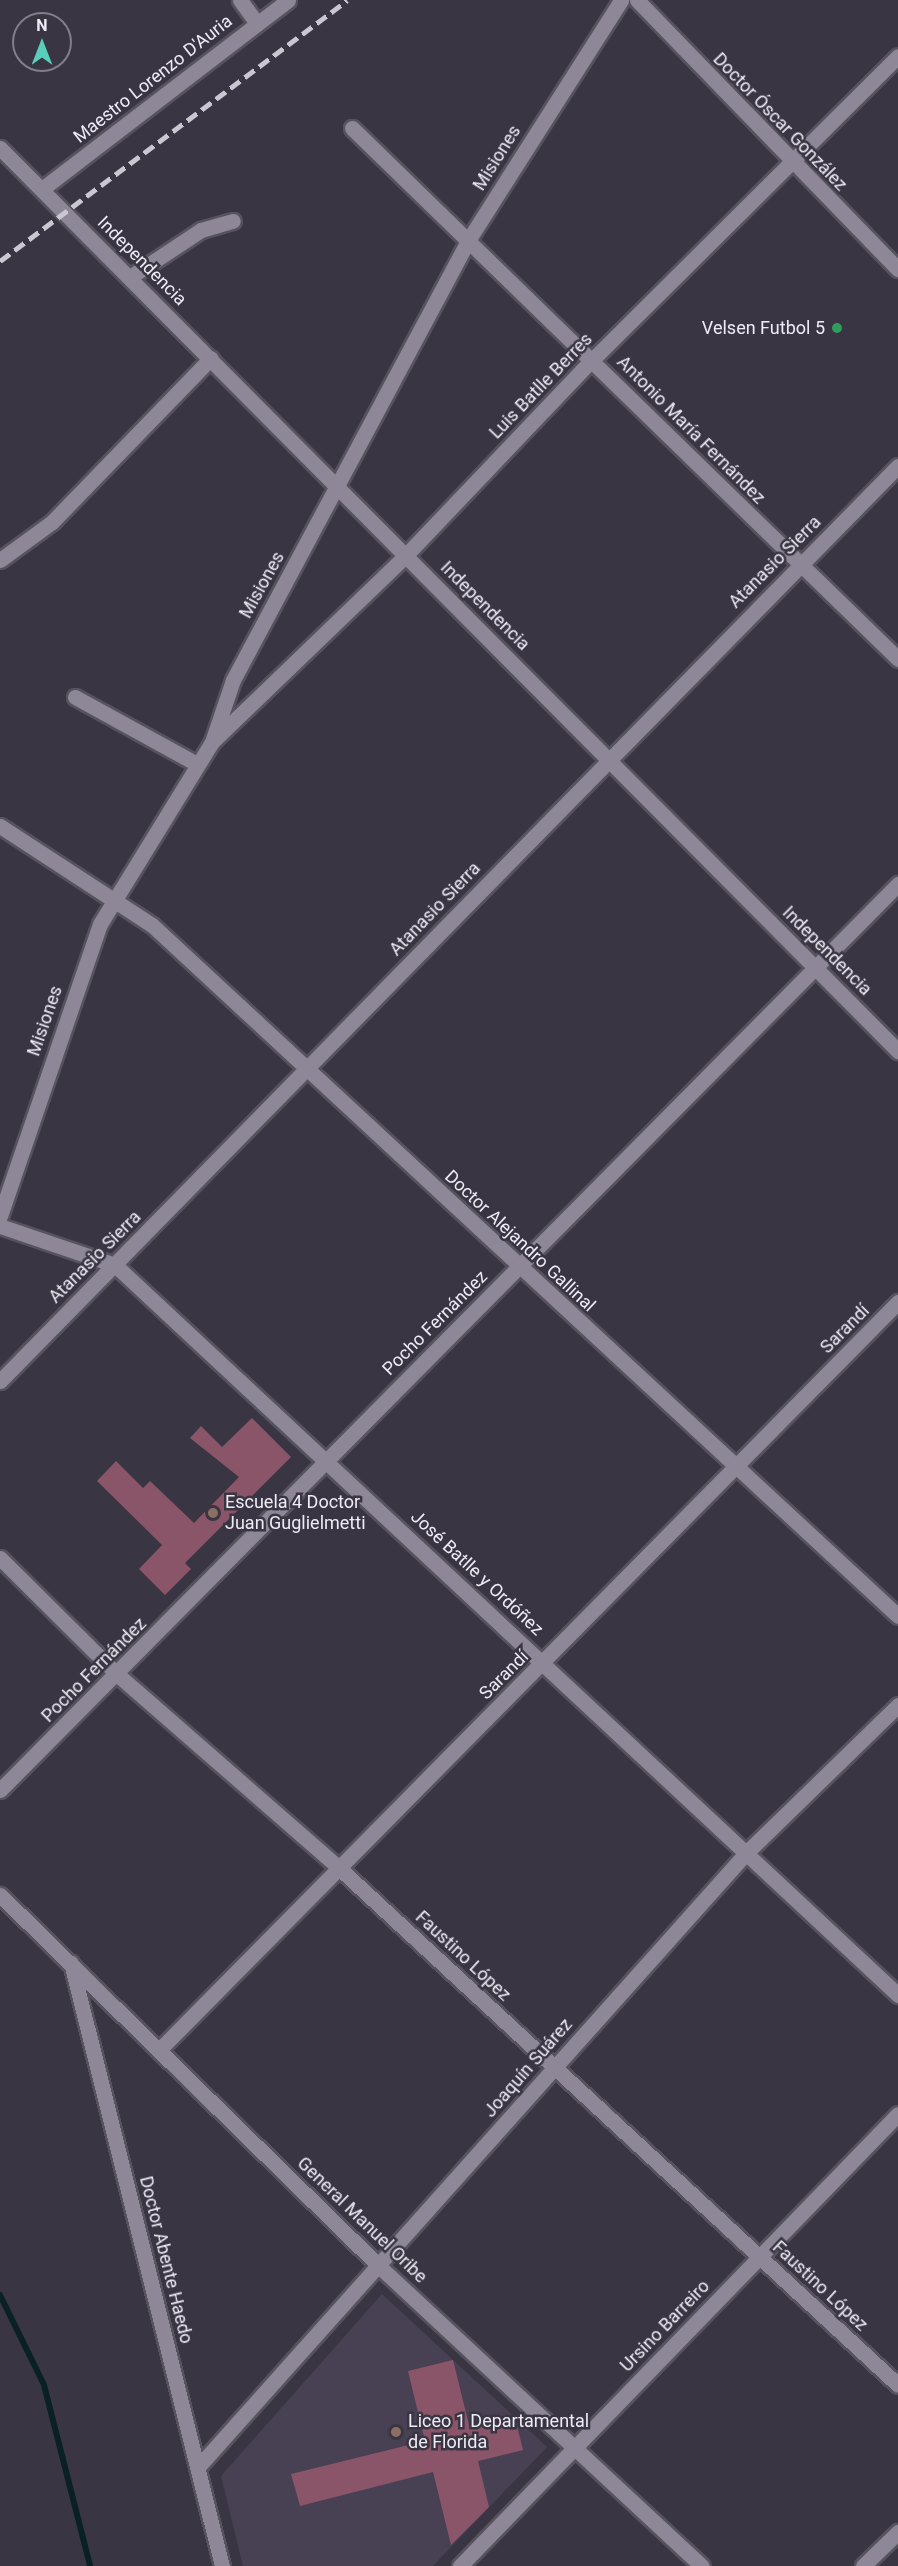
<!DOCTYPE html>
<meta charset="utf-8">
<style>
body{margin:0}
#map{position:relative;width:898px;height:2566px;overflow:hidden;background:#3a3543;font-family:Roboto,sans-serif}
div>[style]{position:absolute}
.built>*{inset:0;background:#484154}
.stream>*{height:6px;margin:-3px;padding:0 3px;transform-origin:3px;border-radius:3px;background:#0a2124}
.building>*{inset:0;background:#8a5568}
.roads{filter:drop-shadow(2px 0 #56535e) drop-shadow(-2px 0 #56535e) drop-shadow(0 2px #56535e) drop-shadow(0 -2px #56535e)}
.minor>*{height:15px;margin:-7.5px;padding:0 7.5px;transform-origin:7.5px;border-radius:7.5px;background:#8d8797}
.rail>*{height:4.5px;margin-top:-2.25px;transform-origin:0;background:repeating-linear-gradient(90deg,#cac7d1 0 12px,transparent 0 18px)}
.dots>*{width:16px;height:16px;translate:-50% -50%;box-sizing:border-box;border:3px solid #3a3543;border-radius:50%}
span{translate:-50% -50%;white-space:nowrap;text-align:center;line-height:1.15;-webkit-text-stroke:5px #3a3543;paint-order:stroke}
.street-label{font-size:18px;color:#eeebf4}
.poi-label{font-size:18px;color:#eeebf4}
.right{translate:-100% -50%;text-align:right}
.left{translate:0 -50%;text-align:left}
.north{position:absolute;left:12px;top:12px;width:60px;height:60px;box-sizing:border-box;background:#3a3543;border:2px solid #827e8a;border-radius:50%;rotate:0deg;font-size:16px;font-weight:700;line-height:24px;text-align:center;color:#eeebf4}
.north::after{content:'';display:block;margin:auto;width:21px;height:27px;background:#5acebc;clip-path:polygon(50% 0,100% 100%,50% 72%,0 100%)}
</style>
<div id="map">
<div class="built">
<div style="clip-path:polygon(382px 2294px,547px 2447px,433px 2566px,243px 2566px,221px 2476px)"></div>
</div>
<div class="stream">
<div style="left:0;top:2295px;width:100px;rotate:63.9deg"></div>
<div style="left:44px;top:2385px;width:187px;rotate:75.7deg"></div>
</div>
<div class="building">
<div style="clip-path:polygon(252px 1418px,291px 1457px,185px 1563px,191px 1569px,165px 1595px,139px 1569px,162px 1545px,97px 1481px,116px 1461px,143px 1488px,150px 1481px,194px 1523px,239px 1477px,190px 1438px,201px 1426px,222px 1447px)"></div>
<div style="clip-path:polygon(453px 2360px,470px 2429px,515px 2418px,523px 2450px,478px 2461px,489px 2507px,451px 2545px,433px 2472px,300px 2506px,291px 2474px,425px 2441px,408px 2371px)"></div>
</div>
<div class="roads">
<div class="minor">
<div style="left:240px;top:0;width:29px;rotate:54deg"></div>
<div style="left:637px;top:0;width:375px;rotate:45.9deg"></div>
<div style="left:352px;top:128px;width:762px;rotate:44.2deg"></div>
<div style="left:0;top:148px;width:1274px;rotate:45.16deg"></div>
<div style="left:42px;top:189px;width:310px;rotate:-37.5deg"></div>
<div style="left:130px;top:277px;width:85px;rotate:-33.5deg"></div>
<div style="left:201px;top:230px;width:33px;rotate:-16deg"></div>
<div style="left:0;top:560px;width:64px;rotate:-36.2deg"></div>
<div style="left:52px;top:522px;width:228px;rotate:-45.9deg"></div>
<div style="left:75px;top:697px;width:139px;rotate:28.8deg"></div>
<div style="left:215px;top:739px;width:265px;rotate:-43.9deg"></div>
<div style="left:406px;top:555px;width:269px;rotate:-46.4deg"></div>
<div style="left:592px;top:360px;width:431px;rotate:-44.8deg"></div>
<div style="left:0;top:826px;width:181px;rotate:33.1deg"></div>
<div style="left:152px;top:925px;width:1017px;rotate:42.81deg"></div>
<div style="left:0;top:1216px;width:309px;rotate:-71.1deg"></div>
<div style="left:100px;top:924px;width:214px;rotate:-58.4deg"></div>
<div style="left:212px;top:742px;width:65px;rotate:-71.3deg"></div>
<div style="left:233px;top:680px;width:500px;rotate:-61.85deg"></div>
<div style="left:469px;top:239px;width:283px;rotate:-57.5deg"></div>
<div style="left:0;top:1226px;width:121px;rotate:18.7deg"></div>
<div style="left:115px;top:1265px;width:1071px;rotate:42.99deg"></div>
<div style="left:0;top:1381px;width:1282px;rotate:-45.54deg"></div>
<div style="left:0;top:1558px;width:166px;rotate:44.8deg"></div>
<div style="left:118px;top:1675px;width:293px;rotate:41.1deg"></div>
<div style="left:339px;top:1868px;width:761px;rotate:42.76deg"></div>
<div style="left:0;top:1790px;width:1276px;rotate:-45.25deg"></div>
<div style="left:0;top:1895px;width:532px;rotate:44.39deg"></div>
<div style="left:380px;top:2267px;width:439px;rotate:42.9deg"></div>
<div style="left:71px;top:1963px;width:622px;rotate:75.94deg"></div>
<div style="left:161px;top:2048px;width:1049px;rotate:-45.35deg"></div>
<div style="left:198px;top:2467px;width:824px;rotate:-48.25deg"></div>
<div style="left:747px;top:1852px;width:211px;rotate:-44.2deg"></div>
<div style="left:460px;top:2566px;width:629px;rotate:-45.9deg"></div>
<div style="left:863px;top:2566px;width:49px;rotate:-44.2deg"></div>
</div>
</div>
<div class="rail">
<div style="left:0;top:261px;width:434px;rotate:-36.9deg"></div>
</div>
<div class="dots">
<div style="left:837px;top:328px;background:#2e9e5b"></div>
<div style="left:213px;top:1513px;background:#8d6e63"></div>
<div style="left:396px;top:2432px;background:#8d6e63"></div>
</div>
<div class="street-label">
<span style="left:153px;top:79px;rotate:-38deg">Maestro Lorenzo D'Auria</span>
<span style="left:780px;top:122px;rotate:46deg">Doctor Óscar González</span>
<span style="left:497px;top:158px;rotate:-58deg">Misiones</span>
<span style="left:142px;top:261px;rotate:45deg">Independencia</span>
<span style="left:541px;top:386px;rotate:-46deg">Luis Batlle Berres</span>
<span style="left:691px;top:430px;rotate:45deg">Antonio María Fernández</span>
<span style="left:775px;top:562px;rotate:-45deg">Atanasio Sierra</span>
<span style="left:262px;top:585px;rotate:-61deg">Misiones</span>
<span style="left:485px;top:606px;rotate:45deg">Independencia</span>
<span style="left:435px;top:909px;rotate:-46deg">Atanasio Sierra</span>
<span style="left:827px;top:951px;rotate:45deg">Independencia</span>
<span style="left:45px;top:1021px;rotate:-71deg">Misiones</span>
<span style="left:520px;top:1241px;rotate:43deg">Doctor Alejandro Gallinal</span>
<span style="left:95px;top:1257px;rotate:-45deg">Atanasio Sierra</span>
<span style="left:435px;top:1323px;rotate:-45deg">Pocho Fernández</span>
<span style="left:845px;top:1329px;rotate:-45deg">Sarandí</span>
<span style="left:477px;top:1573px;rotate:43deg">José Batlle y Ordóñez</span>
<span style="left:94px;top:1670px;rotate:-45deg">Pocho Fernández</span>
<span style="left:504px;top:1675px;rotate:-45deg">Sarandí</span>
<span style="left:463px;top:1956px;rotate:43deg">Faustino López</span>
<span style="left:528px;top:2068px;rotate:-49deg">Joaquín Suárez</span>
<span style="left:362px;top:2220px;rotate:44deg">General Manuel Oribe</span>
<span style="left:166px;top:2260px;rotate:76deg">Doctor Abente Haedo</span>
<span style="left:820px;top:2286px;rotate:43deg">Faustino López</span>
<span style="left:665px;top:2326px;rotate:-46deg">Ursino Barreiro</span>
</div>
<div class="poi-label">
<span class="right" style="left:825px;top:328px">Velsen Futbol 5</span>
<span class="left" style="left:225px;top:1513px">Escuela 4 Doctor<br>Juan Guglielmetti</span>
<span class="left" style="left:408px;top:2432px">Liceo 1 Departamental<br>de Florida</span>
</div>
<div class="north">N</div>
</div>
